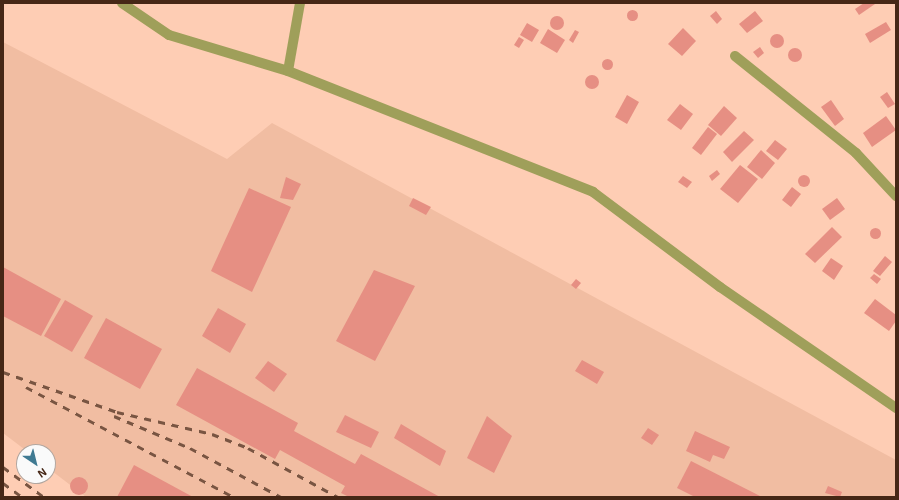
<!DOCTYPE html>
<style>
body{margin:0}
#map{position:relative;width:899px;height:500px;overflow:hidden;background:#fecdb4;font-family:"Exo 2",sans-serif}
div>[style]{position:absolute}
.built>*{inset:0;background:#f1bda2}
.building>*{inset:0;background:#e68f83}
.round{border-radius:50%}
.minor>*{height:10px;margin:-5px;padding:0 5px;transform-origin:5px;border-radius:5px;background:#9f9f5a}
.rail>*{height:3px;margin-top:-1.5px;transform-origin:0;background:repeating-linear-gradient(90deg,#795542 0 7px,transparent 0 14px)}
span{translate:-50% -50%;white-space:nowrap;text-align:center;line-height:1.15;-webkit-text-stroke:3px #fafafa;paint-order:stroke}
.frame{position:absolute;inset:0;border:4px solid #462716;pointer-events:none}
.north{position:absolute;left:16px;top:444px;width:40px;height:40px;box-sizing:border-box;background:#fafafa;border:1px solid #b2a69f;border-radius:50%;rotate:145deg;font-size:11px;font-weight:700;line-height:16px;text-align:center;color:#462716}
.north::after{content:'';display:block;margin:auto;width:14px;height:18px;background:#407a92;clip-path:polygon(50% 0,100% 100%,50% 72%,0 100%)}
</style>
<div id="map">
<div class="built">
<div style="clip-path:polygon(3px 42px,227px 159px,272px 123px,896px 460px,896px 497px,86px 497px,48px 468px,48px 452px,28px 452px,3px 433px)"></div>
</div>
<div class="building">
<div style="clip-path:polygon(864px 3px,875px 4px,859px 15px,855px 9px)"></div>
<div class="round" style="left:626.5px;top:9.5px;width:11px;height:11px"></div>
<div style="clip-path:polygon(716px 11px,722px 19px,717px 24px,710px 16px)"></div>
<div style="clip-path:polygon(755px 11px,763px 21px,747px 33px,739px 24px)"></div>
<div class="round" style="left:550px;top:16px;width:14px;height:14px"></div>
<div style="clip-path:polygon(886px 22px,891px 30px,870px 43px,865px 34px)"></div>
<div style="clip-path:polygon(527px 23px,539px 30px,532px 42px,520px 35px)"></div>
<div style="clip-path:polygon(683px 28px,696px 41px,682px 56px,668px 44px)"></div>
<div style="clip-path:polygon(548px 29px,565px 40px,557px 53px,540px 43px)"></div>
<div style="clip-path:polygon(575px 30px,579px 32px,573px 43px,569px 40px)"></div>
<div class="round" style="left:770px;top:34px;width:14px;height:14px"></div>
<div style="clip-path:polygon(519px 37px,524px 40px,519px 48px,514px 45px)"></div>
<div style="clip-path:polygon(760px 47px,764px 53px,758px 58px,753px 52px)"></div>
<div class="round" style="left:788px;top:48px;width:14px;height:14px"></div>
<div class="round" style="left:601.5px;top:58.5px;width:11px;height:11px"></div>
<div class="round" style="left:585px;top:75px;width:14px;height:14px"></div>
<div style="clip-path:polygon(887px 92px,895px 104px,888px 108px,880px 97px)"></div>
<div style="clip-path:polygon(627px 95px,639px 102px,627px 124px,615px 117px)"></div>
<div style="clip-path:polygon(831px 100px,844px 119px,835px 126px,821px 107px)"></div>
<div style="clip-path:polygon(680px 104px,693px 114px,681px 130px,667px 120px)"></div>
<div style="clip-path:polygon(724px 106px,737px 118px,721px 136px,708px 125px)"></div>
<div style="clip-path:polygon(886px 116px,896px 130px,872px 147px,863px 133px)"></div>
<div style="clip-path:polygon(708px 127px,717px 134px,701px 155px,692px 148px)"></div>
<div style="clip-path:polygon(744px 131px,754px 140px,732px 162px,723px 152px)"></div>
<div style="clip-path:polygon(775px 140px,787px 149px,778px 160px,766px 151px)"></div>
<div style="clip-path:polygon(761px 150px,775px 163px,762px 179px,747px 167px)"></div>
<div style="clip-path:polygon(740px 165px,758px 179px,738px 203px,720px 189px)"></div>
<div style="clip-path:polygon(717px 170px,720px 174px,712px 181px,709px 176px)"></div>
<div class="round" style="left:798px;top:175px;width:12px;height:12px"></div>
<div style="clip-path:polygon(683px 176px,692px 182px,687px 188px,678px 182px)"></div>
<div style="clip-path:polygon(286px 177px,301px 184px,293px 200px,280px 198px)"></div>
<div style="clip-path:polygon(792px 187px,801px 194px,791px 207px,782px 200px)"></div>
<div style="clip-path:polygon(249px 188px,291px 207px,252px 292px,211px 271px)"></div>
<div style="clip-path:polygon(413px 198px,431px 207px,426px 215px,409px 206px)"></div>
<div style="clip-path:polygon(837px 198px,845px 209px,830px 220px,822px 209px)"></div>
<div style="clip-path:polygon(832px 227px,842px 237px,815px 263px,805px 254px)"></div>
<div class="round" style="left:869.5px;top:227.5px;width:11px;height:11px"></div>
<div style="clip-path:polygon(885px 256px,892px 262px,880px 276px,873px 271px)"></div>
<div style="clip-path:polygon(831px 258px,843px 266px,834px 280px,822px 271px)"></div>
<div style="clip-path:polygon(3px 267px,61px 299px,41px 336px,3px 316px)"></div>
<div style="clip-path:polygon(374px 270px,415px 286px,375px 361px,336px 341px)"></div>
<div style="clip-path:polygon(874px 274px,881px 279px,877px 284px,870px 278px)"></div>
<div style="clip-path:polygon(576px 279px,581px 283px,576px 289px,571px 285px)"></div>
<div style="clip-path:polygon(875px 299px,896px 315px,896px 321px,889px 331px,864px 313px)"></div>
<div style="clip-path:polygon(65px 300px,93px 316px,72px 352px,44px 336px)"></div>
<div style="clip-path:polygon(218px 308px,246px 324px,230px 353px,202px 336px)"></div>
<div style="clip-path:polygon(106px 318px,162px 349px,140px 389px,84px 358px)"></div>
<div style="clip-path:polygon(582px 360px,604px 372px,597px 384px,575px 371px)"></div>
<div style="clip-path:polygon(268px 361px,287px 374px,274px 392px,255px 378px)"></div>
<div style="clip-path:polygon(197px 368px,298px 423px,294px 431px,355px 464px,361px 454px,440px 497px,349px 497px,341px 493px,345px 486px,280px 450px,275px 459px,176px 405px)"></div>
<div style="clip-path:polygon(345px 415px,379px 432px,371px 448px,336px 432px)"></div>
<div style="clip-path:polygon(487px 416px,512px 436px,494px 473px,467px 458px)"></div>
<div style="clip-path:polygon(401px 424px,446px 451px,440px 466px,394px 438px)"></div>
<div style="clip-path:polygon(648px 428px,659px 435px,652px 445px,641px 438px)"></div>
<div style="clip-path:polygon(695px 431px,730px 447px,724px 459px,713px 455px,710px 462px,686px 451px)"></div>
<div style="clip-path:polygon(691px 461px,762px 497px,695px 497px,677px 488px)"></div>
<div style="clip-path:polygon(134px 465px,193px 497px,117px 497px)"></div>
<div class="round" style="left:70px;top:477px;width:18px;height:18px"></div>
<div style="clip-path:polygon(828px 486px,842px 492px,840px 497px,825px 493px)"></div>
</div>
<div class="minor">
<div style="left:122px;top:3px;width:57px;rotate:34.2deg"></div>
<div style="left:169px;top:35px;width:124px;rotate:16.8deg"></div>
<div style="left:288px;top:71px;width:328px;rotate:21.6deg"></div>
<div style="left:593px;top:192px;width:159px;rotate:36.8deg"></div>
<div style="left:720px;top:287px;width:214px;rotate:34.5deg"></div>
<div style="left:735px;top:56px;width:155px;rotate:38.7deg"></div>
<div style="left:856px;top:153px;width:59px;rotate:47.1deg"></div>
<div style="left:288px;top:71px;width:69px;rotate:-80deg"></div>
</div>
<div class="rail">
<div style="left:3px;top:372px;width:121px;rotate:19.3deg"></div>
<div style="left:117px;top:412px;width:98px;rotate:13deg"></div>
<div style="left:212px;top:434px;width:39px;rotate:21deg"></div>
<div style="left:248px;top:448px;width:102px;rotate:28.6deg"></div>
<div style="left:26px;top:387px;width:235px;rotate:27.9deg"></div>
<div style="left:114px;top:416px;width:82px;rotate:22.8deg"></div>
<div style="left:190px;top:448px;width:103px;rotate:28.3deg"></div>
<div style="left:3px;top:467px;width:51px;rotate:36.2deg"></div>
<div style="left:3px;top:483px;width:24px;rotate:36deg"></div>
</div>
<div class="frame"></div>
<div class="north">N</div>
</div>
